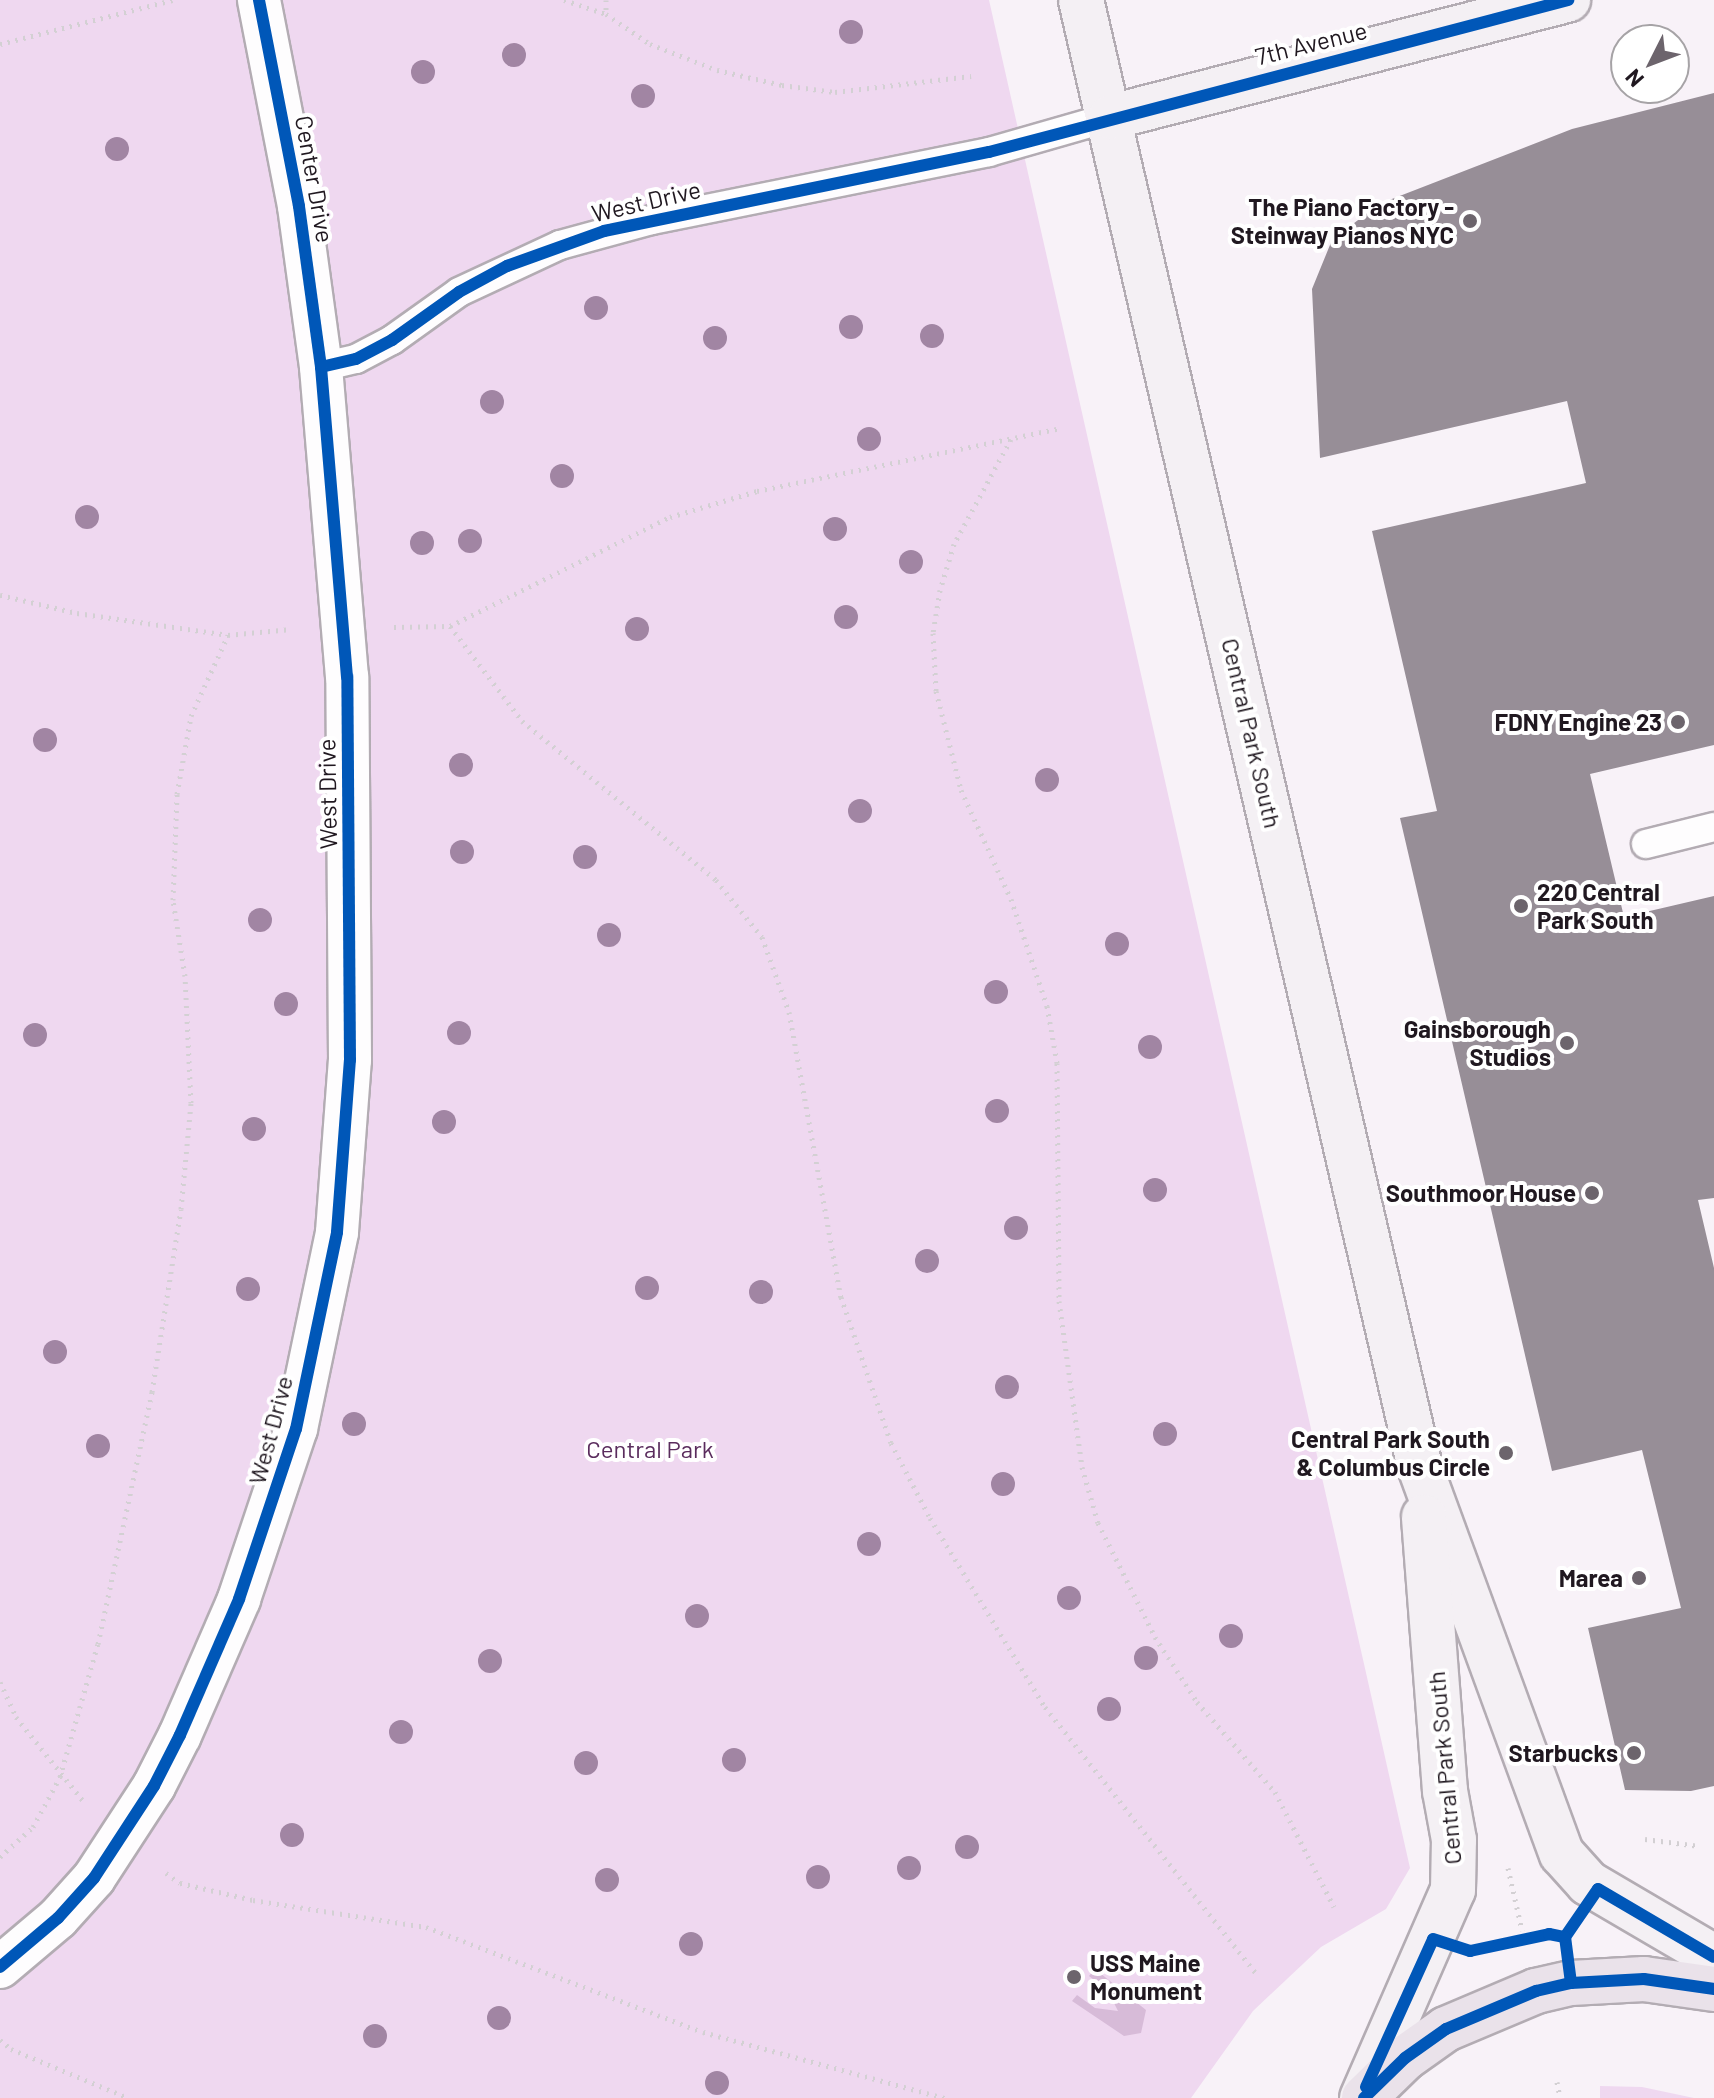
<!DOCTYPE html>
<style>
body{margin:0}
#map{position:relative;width:1714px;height:2098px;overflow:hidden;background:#f8f2f8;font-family:Barlow,sans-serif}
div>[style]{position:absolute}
.green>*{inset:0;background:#efd8f0}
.water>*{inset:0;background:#d7bbd8}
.building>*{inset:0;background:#978e97}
.path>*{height:5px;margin-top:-2.5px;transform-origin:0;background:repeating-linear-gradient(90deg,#d3d0d3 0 2px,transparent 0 8px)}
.roads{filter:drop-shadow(2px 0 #b3acb3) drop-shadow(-2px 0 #b3acb3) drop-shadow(0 2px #b3acb3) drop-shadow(0 -2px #b3acb3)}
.service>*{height:28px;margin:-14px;padding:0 14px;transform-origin:14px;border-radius:14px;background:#fefdfe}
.pedestrian>*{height:42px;margin:-21px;padding:0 21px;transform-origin:21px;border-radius:21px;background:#fefdfe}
.secondary>*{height:44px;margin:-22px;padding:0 22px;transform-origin:22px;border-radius:22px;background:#f4f0f4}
.primary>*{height:44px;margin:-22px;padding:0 22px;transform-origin:22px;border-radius:22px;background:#eae2ea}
.cycleway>*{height:12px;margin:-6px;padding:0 6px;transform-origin:6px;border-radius:6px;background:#0057b8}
.trees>*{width:24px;height:24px;margin:-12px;border-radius:50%;background:#a185a3}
.dots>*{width:22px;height:22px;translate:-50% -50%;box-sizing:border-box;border:4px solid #fff;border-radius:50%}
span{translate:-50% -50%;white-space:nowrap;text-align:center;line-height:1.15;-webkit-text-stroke:8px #fff;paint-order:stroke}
.street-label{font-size:24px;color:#201820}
.poi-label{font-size:24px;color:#201820;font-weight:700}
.right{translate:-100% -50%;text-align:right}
.left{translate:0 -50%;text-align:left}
.park-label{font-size:24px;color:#5a2c5d}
.north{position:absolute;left:1610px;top:24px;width:80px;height:80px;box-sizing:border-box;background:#fff;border:2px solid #a6a3a6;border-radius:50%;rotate:228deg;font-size:22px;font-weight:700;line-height:32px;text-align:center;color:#201820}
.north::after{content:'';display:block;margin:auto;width:28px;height:36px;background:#6c646c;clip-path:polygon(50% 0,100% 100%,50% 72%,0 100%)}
</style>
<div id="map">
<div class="green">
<div style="clip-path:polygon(0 0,989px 0,1410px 1868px,1386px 1909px,1321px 1947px,1253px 2011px,1191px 2098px,0 2098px)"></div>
<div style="clip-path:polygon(1600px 2086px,1642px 2087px,1694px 2098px,1600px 2098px)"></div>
</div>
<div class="water">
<div style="clip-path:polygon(1095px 1969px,1146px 2010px,1141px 2033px,1124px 2036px,1072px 2001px,1077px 1995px,1095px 2008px,1118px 2011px,1108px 1991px,1089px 1976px)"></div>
</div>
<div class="building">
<div style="clip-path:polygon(1714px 93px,1714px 745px,1590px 774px,1624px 917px,1714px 896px,1714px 1198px,1698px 1200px,1714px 1268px,1714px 1786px,1691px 1791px,1625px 1790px,1588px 1628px,1681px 1608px,1642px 1450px,1552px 1471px,1400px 818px,1437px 811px,1372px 531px,1586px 483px,1567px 401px,1320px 458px,1312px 289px,1332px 240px,1379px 204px,1572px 129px)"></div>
</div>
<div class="path">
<div style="left:564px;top:0;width:44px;rotate:18.4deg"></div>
<div style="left:606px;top:0;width:14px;rotate:90deg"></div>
<div style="left:606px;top:14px;width:53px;rotate:34.3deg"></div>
<div style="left:650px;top:44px;width:72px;rotate:21.2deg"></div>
<div style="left:717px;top:70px;width:67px;rotate:13deg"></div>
<div style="left:782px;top:85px;width:53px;rotate:7.5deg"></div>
<div style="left:835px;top:92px;width:137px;rotate:-6.7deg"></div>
<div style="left:0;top:44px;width:178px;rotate:-14.3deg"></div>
<div style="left:1011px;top:439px;width:119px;rotate:118.5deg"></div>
<div style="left:954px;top:544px;width:48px;rotate:106.9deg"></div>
<div style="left:940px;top:590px;width:44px;rotate:99.2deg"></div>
<div style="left:933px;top:633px;width:58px;rotate:87deg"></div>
<div style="left:936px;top:691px;width:102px;rotate:75.8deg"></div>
<div style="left:961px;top:790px;width:120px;rotate:65.4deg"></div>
<div style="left:1011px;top:899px;width:113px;rotate:71.4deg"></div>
<div style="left:1047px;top:1006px;width:58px;rotate:80deg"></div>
<div style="left:1057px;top:1063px;width:238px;rotate:89.5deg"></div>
<div style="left:1059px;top:1301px;width:168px;rotate:82.1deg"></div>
<div style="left:1082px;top:1467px;width:58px;rotate:74.1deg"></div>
<div style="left:1098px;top:1523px;width:127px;rotate:63.4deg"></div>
<div style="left:1155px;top:1637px;width:77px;rotate:57.1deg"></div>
<div style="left:1197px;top:1702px;width:119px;rotate:49.1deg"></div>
<div style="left:1275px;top:1792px;width:129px;rotate:62.8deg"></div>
<div style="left:0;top:595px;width:79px;rotate:13.2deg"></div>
<div style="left:77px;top:613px;width:153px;rotate:8.3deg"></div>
<div style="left:228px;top:635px;width:64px;rotate:-5.4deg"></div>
<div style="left:450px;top:626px;width:119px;rotate:52.8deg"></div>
<div style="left:522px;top:721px;width:251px;rotate:39.3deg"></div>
<div style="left:716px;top:880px;width:73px;rotate:51.1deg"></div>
<div style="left:762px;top:937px;width:80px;rotate:70.2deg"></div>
<div style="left:789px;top:1012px;width:290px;rotate:79.7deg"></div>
<div style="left:841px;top:1297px;width:154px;rotate:71.1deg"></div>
<div style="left:891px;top:1443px;width:85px;rotate:62.5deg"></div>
<div style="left:930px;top:1518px;width:221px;rotate:58.7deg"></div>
<div style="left:1045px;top:1707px;width:340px;rotate:51.6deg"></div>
<div style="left:394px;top:627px;width:56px;rotate:-1deg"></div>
<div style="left:450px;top:626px;width:246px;rotate:-26.4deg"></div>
<div style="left:670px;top:517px;width:91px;rotate:-16.6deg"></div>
<div style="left:757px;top:491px;width:310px;rotate:-11.7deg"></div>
<div style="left:0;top:1682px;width:38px;rotate:65deg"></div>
<div style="left:16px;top:1717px;width:110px;rotate:51.3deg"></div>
<div style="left:1645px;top:1839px;width:55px;rotate:7.3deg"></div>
<div style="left:0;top:1857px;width:45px;rotate:-42.3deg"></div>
<div style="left:33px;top:1827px;width:57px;rotate:-61.6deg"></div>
<div style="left:60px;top:1777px;width:138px;rotate:-74.1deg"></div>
<div style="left:98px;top:1644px;width:258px;rotate:-77.9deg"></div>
<div style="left:152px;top:1392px;width:185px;rotate:-81deg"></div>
<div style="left:181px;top:1209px;width:106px;rotate:-84.6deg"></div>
<div style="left:191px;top:1103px;width:127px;rotate:-92.7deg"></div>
<div style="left:185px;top:976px;width:77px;rotate:-99deg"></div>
<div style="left:173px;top:900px;width:106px;rotate:-87.8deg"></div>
<div style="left:177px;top:794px;width:79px;rotate:-79.8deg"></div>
<div style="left:191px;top:716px;width:89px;rotate:-65.4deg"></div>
<div style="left:1508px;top:1868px;width:64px;rotate:77.3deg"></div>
<div style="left:166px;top:1873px;width:17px;rotate:36deg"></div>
<div style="left:180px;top:1883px;width:75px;rotate:13.1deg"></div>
<div style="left:253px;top:1900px;width:175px;rotate:8.9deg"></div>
<div style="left:426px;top:1927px;width:296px;rotate:20.8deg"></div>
<div style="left:703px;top:2032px;width:251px;rotate:15.3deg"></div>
<div style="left:0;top:2040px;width:14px;rotate:39deg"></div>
<div style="left:11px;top:2049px;width:128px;rotate:22.6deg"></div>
<div style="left:1557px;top:2082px;width:16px;rotate:79deg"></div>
</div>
<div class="roads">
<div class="service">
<div style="left:321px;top:367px;width:36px;rotate:-13deg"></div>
<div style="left:356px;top:359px;width:41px;rotate:-27.8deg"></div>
<div style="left:392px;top:340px;width:82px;rotate:-35.6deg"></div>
<div style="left:459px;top:292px;width:111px;rotate:-25deg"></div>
<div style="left:560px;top:245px;width:95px;rotate:-15.2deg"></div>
<div style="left:652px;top:220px;width:344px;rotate:-11.4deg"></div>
<div style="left:989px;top:152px;width:127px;rotate:-16deg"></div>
<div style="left:1646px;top:844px;width:70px;rotate:-14deg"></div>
</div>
<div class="pedestrian">
<div style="left:0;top:1967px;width:76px;rotate:-40.2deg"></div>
<div style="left:58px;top:1918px;width:54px;rotate:-48deg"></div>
<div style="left:94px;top:1878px;width:110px;rotate:-56.9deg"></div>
<div style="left:154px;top:1786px;width:57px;rotate:-63deg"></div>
<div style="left:180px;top:1735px;width:148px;rotate:-66.5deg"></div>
<div style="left:239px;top:1599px;width:179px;rotate:-71.5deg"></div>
<div style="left:296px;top:1429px;width:201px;rotate:-78.2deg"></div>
<div style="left:337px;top:1232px;width:172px;rotate:-85.7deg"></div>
<div style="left:350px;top:1060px;width:383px;rotate:-90.4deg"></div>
<div style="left:347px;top:677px;width:311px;rotate:-94.8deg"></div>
<div style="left:321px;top:367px;width:162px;rotate:-97.8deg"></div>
<div style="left:299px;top:206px;width:210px;rotate:-101deg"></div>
</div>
<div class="secondary">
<div style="left:1081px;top:0;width:1506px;rotate:76.99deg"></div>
<div style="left:1420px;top:1467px;width:412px;rotate:69.9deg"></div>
<div style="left:1562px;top:1854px;width:39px;rotate:48deg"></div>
<div style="left:1588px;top:1883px;width:146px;rotate:30.4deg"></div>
<div style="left:1111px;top:117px;width:472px;rotate:-14.4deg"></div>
<div style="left:1362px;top:2098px;width:227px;rotate:-66.4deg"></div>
<div style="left:1453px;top:1890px;width:50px;rotate:-88.9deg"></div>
<div style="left:1454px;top:1840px;width:50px;rotate:-100.4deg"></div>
<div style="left:1445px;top:1791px;width:275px;rotate:-94.4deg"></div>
</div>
<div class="primary">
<div style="left:1364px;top:2098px;width:57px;rotate:-44.3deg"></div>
<div style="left:1405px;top:2058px;width:50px;rotate:-35.3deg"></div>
<div style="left:1446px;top:2029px;width:98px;rotate:-22.9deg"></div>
<div style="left:1536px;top:1991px;width:36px;rotate:-13deg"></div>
<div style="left:1571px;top:1983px;width:73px;rotate:-3.1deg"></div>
<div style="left:1644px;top:1979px;width:71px;rotate:8.1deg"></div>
</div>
</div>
<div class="cycleway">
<div style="left:321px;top:367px;width:36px;rotate:-13deg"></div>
<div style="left:356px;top:359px;width:41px;rotate:-27.8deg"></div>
<div style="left:392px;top:340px;width:82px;rotate:-35.6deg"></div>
<div style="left:459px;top:292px;width:55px;rotate:-28.4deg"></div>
<div style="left:507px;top:266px;width:103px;rotate:-19.8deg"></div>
<div style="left:604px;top:231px;width:393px;rotate:-11.6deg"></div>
<div style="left:989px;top:152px;width:599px;rotate:-14.71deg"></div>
<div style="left:0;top:1967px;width:76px;rotate:-40.2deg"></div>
<div style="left:58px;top:1918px;width:54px;rotate:-48deg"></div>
<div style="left:94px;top:1878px;width:110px;rotate:-56.9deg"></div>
<div style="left:154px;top:1786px;width:57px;rotate:-63deg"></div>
<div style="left:180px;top:1735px;width:148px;rotate:-66.5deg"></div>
<div style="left:239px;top:1599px;width:179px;rotate:-71.5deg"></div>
<div style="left:296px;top:1429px;width:201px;rotate:-78.2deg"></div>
<div style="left:337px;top:1232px;width:172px;rotate:-85.7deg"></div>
<div style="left:350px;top:1060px;width:383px;rotate:-90.4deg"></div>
<div style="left:347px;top:677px;width:311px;rotate:-94.8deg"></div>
<div style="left:321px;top:367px;width:162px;rotate:-97.8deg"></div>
<div style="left:299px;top:206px;width:210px;rotate:-101deg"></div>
<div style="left:1571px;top:1983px;width:46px;rotate:-97.4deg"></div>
<div style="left:1565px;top:1937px;width:58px;rotate:-55.5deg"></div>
<div style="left:1598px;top:1889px;width:134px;rotate:30.4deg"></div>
<div style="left:1366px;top:2087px;width:162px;rotate:-65.6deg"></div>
<div style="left:1433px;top:1939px;width:39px;rotate:18deg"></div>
<div style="left:1470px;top:1951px;width:81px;rotate:-12.1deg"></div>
<div style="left:1549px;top:1934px;width:16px;rotate:11deg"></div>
<div style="left:1364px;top:2098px;width:57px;rotate:-44.3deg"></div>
<div style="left:1405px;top:2058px;width:50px;rotate:-35.3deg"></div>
<div style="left:1446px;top:2029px;width:98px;rotate:-22.9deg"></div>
<div style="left:1536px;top:1991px;width:36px;rotate:-13deg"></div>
<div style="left:1571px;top:1983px;width:73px;rotate:-3.1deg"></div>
<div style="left:1644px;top:1979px;width:71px;rotate:8.1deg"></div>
</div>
<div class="trees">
<div style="left:851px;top:32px"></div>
<div style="left:514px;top:55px"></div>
<div style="left:423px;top:72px"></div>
<div style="left:643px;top:96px"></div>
<div style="left:117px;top:149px"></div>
<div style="left:596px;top:308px"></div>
<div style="left:851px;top:327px"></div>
<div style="left:932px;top:336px"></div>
<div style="left:715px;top:338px"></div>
<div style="left:492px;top:402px"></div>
<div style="left:869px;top:439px"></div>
<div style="left:562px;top:476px"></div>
<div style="left:87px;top:517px"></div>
<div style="left:835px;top:529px"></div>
<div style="left:470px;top:541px"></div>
<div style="left:422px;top:543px"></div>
<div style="left:911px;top:562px"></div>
<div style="left:846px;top:617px"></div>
<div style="left:637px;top:629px"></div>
<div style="left:45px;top:740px"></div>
<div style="left:461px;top:765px"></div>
<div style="left:1047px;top:780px"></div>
<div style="left:860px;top:811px"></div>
<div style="left:462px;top:852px"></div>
<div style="left:585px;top:857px"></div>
<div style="left:260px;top:920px"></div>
<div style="left:609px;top:935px"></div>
<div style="left:1117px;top:944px"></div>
<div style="left:996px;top:992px"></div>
<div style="left:286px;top:1004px"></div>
<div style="left:459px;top:1033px"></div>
<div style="left:35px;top:1035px"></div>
<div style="left:1150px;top:1047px"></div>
<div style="left:997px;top:1111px"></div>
<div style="left:444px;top:1122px"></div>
<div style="left:254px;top:1129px"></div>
<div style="left:1155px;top:1190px"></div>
<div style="left:1016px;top:1228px"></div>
<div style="left:927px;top:1261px"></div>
<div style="left:647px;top:1288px"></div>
<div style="left:248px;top:1289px"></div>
<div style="left:761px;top:1292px"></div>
<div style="left:55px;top:1352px"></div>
<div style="left:1007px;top:1387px"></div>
<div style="left:354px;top:1424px"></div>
<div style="left:1165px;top:1434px"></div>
<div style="left:98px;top:1446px"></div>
<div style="left:1003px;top:1484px"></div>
<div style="left:869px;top:1544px"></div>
<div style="left:1069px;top:1598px"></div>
<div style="left:697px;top:1616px"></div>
<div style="left:1231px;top:1636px"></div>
<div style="left:1146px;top:1658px"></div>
<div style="left:490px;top:1661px"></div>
<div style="left:1109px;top:1709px"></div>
<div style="left:401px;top:1732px"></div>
<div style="left:734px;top:1760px"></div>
<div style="left:586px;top:1763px"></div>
<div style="left:292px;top:1835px"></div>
<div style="left:967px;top:1847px"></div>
<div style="left:909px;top:1868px"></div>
<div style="left:818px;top:1877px"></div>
<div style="left:607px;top:1880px"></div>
<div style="left:691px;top:1944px"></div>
<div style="left:499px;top:2018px"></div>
<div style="left:375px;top:2036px"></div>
<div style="left:717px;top:2083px"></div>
</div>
<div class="dots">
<div style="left:1470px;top:221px;background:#6c646c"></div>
<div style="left:1678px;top:722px;background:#6c646c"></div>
<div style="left:1521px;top:906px;background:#6c646c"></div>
<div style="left:1567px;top:1043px;background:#6c646c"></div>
<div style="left:1592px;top:1193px;background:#6c646c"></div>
<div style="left:1506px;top:1453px;background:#6c646c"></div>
<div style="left:1639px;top:1578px;background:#6c646c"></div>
<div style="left:1634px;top:1753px;background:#6c646c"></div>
<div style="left:1074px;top:1977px;background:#6c646c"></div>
</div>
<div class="street-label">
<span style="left:1311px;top:43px;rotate:-14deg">7th Avenue</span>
<span style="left:315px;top:179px;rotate:80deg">Center Drive</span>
<span style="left:646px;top:201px;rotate:-13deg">West Drive</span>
<span style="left:1252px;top:733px;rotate:77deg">Central Park South</span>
<span style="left:327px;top:794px;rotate:-91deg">West Drive</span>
<span style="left:270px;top:1430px;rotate:-75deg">West Drive</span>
<span style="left:1444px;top:1768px;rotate:-95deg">Central Park South</span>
</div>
<div class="poi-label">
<span class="right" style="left:1454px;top:221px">The Piano Factory -<br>Steinway Pianos NYC</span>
<span class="right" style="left:1662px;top:722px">FDNY Engine 23</span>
<span class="left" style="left:1537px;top:906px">220 Central<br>Park South</span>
<span class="right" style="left:1551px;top:1043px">Gainsborough<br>Studios</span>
<span class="right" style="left:1576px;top:1193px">Southmoor House</span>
<span class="right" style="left:1490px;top:1453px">Central Park South<br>&amp; Columbus Circle</span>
<span class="right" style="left:1623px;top:1578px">Marea</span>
<span class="right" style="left:1618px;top:1753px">Starbucks</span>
<span class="left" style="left:1090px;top:1977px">USS Maine<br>Monument</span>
</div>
<div class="park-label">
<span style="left:650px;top:1449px">Central Park</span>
</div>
<div class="north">N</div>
</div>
